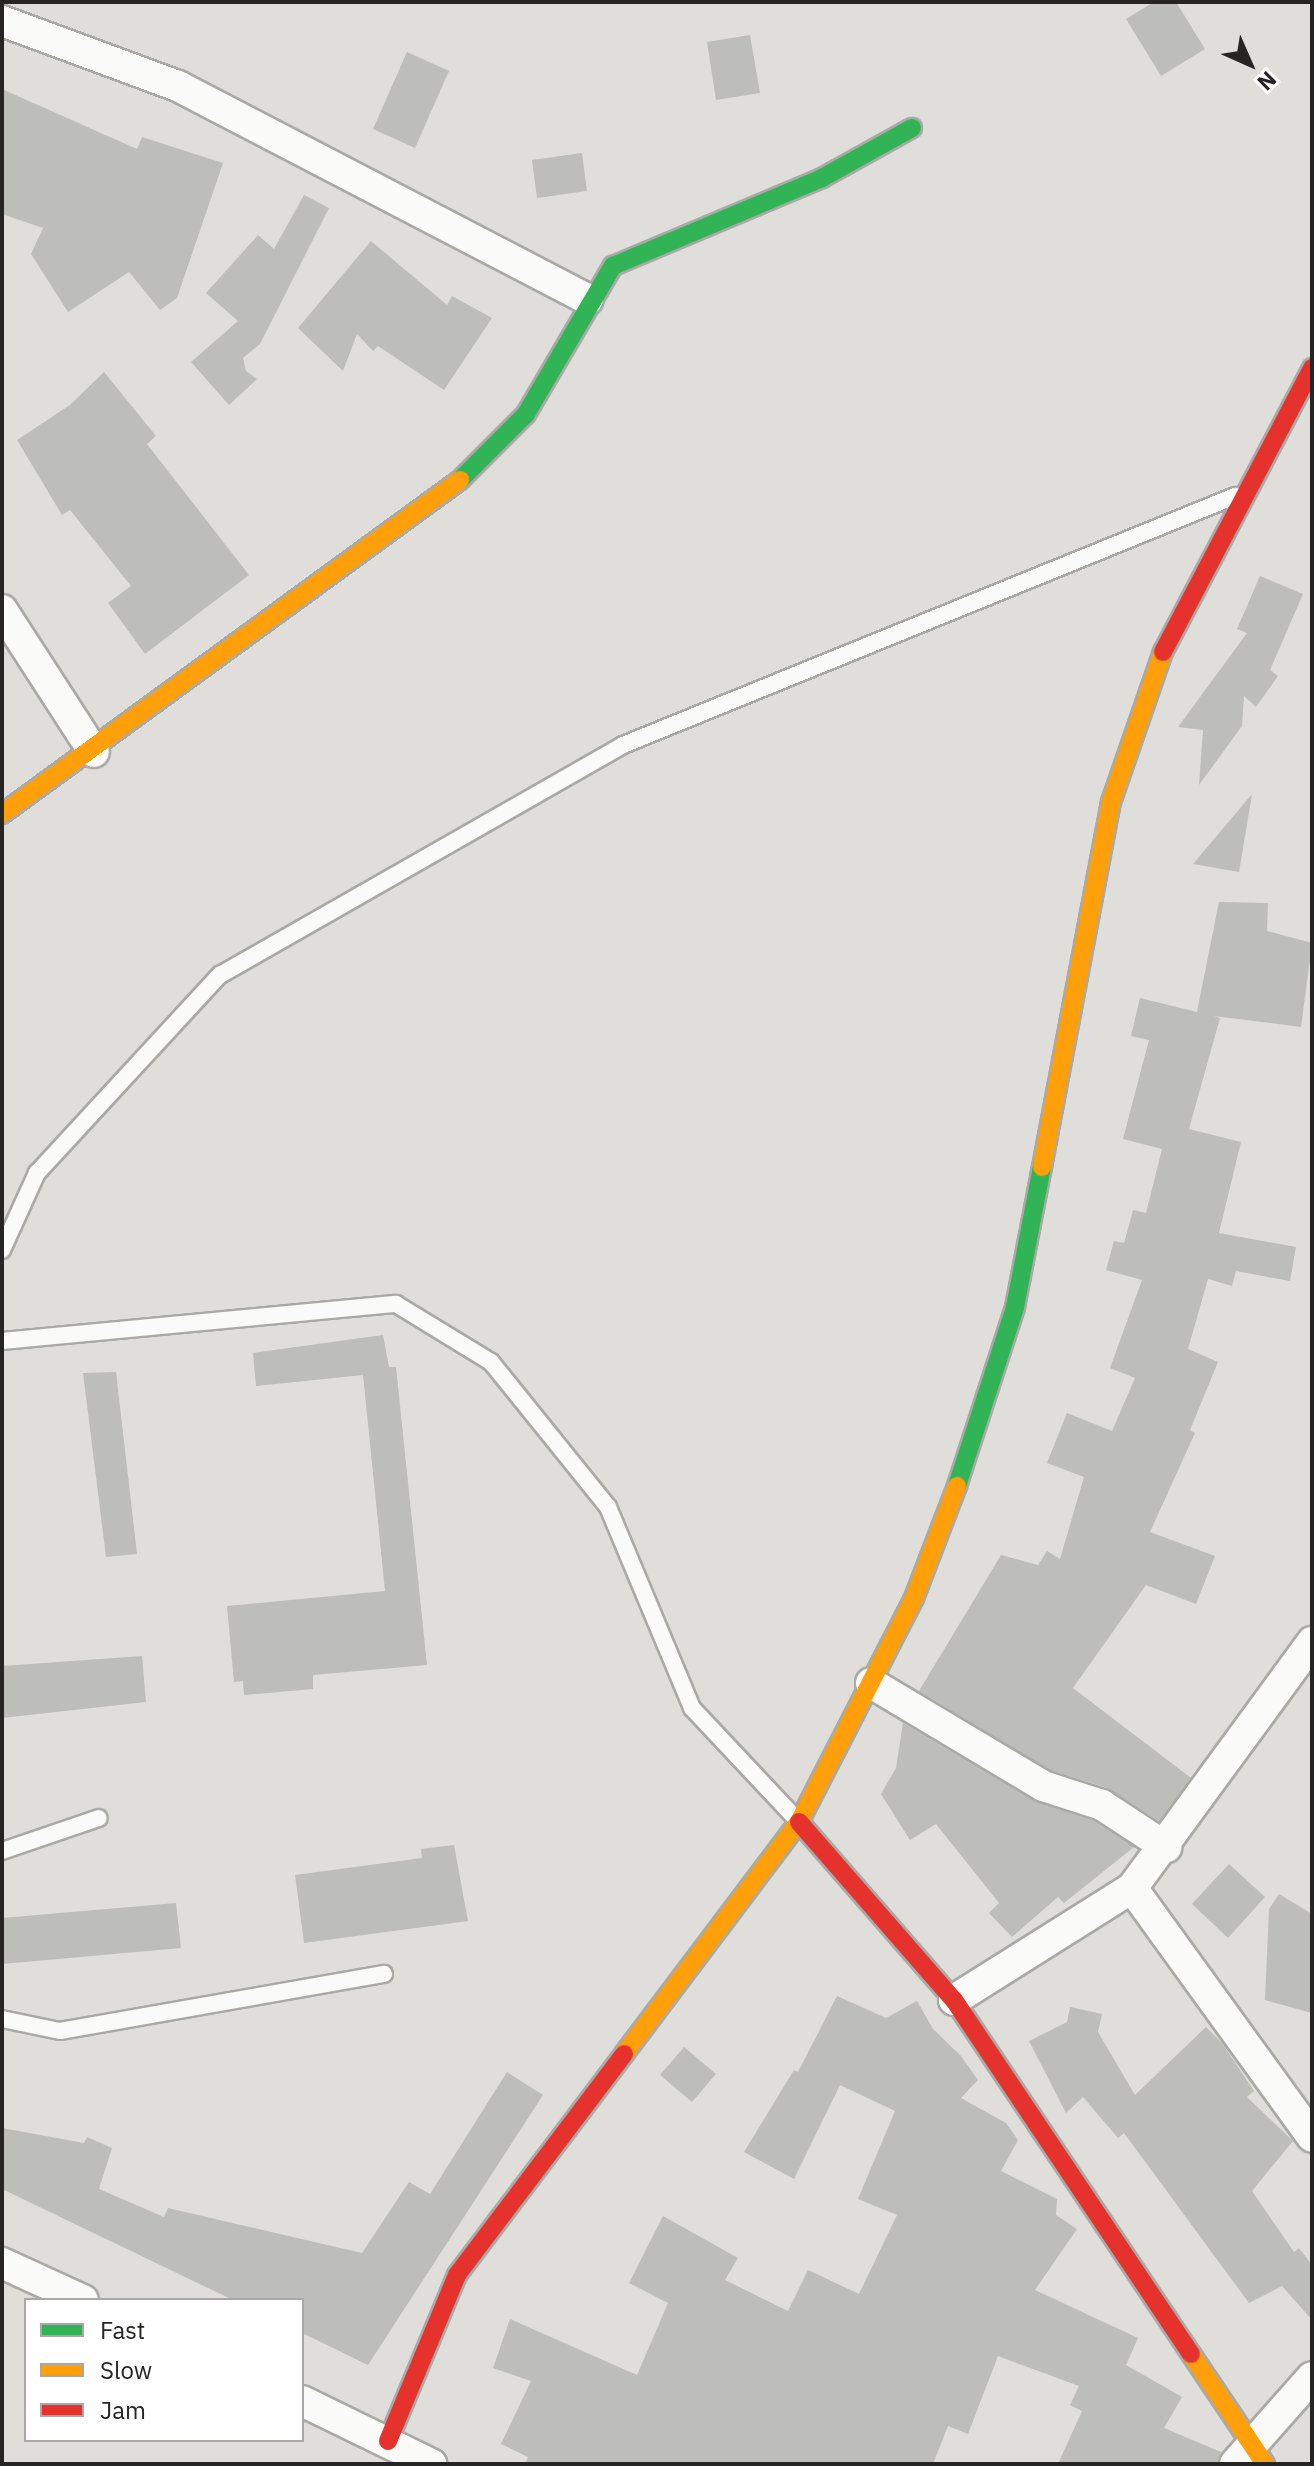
<!DOCTYPE html>
<style>
body{margin:0}
#map{position:relative;width:1314px;height:2466px;overflow:hidden;background:#dfdeda;font-family:"IBM Plex Sans",sans-serif}
div>[style]{position:absolute}
.building>*{inset:0;background:#bdbdba}
.roads{filter:drop-shadow(2px 0 #a9a9a6) drop-shadow(-2px 0 #a9a9a6) drop-shadow(0 2px #a9a9a6) drop-shadow(0 -2px #a9a9a6)}
.lane>*{height:16px;margin:-8px;padding:0 8px;transform-origin:8px;border-radius:8px;background:#fafaf9}
.street>*{height:30px;margin:-15px;padding:0 15px;transform-origin:15px;border-radius:15px;background:#fafaf9}
.fast>*{height:18px;margin:-9px;padding:0 9px;transform-origin:9px;border-radius:9px;background:#30b455}
.slow>*{height:18px;margin:-9px;padding:0 9px;transform-origin:9px;border-radius:9px;background:#ff9f0a}
.jam>*{height:18px;margin:-9px;padding:0 9px;transform-origin:9px;border-radius:9px;background:#e5322d}
span{translate:-50% -50%;white-space:nowrap;text-align:center;line-height:1.15;-webkit-text-stroke:6px #fff;paint-order:stroke}
.frame{position:absolute;inset:0;border:4px solid #262523;pointer-events:none}
.legend{position:absolute;left:24px;top:2298px;width:280px;height:144px;box-sizing:border-box;background:#fff;border:2px solid #a8a8a7;margin:0;padding:10px 14px;list-style:none;font-size:24px;color:#262523}
.legend li{display:flex;align-items:center;gap:16px;height:40px}
.legend b{width:40px;border:2px solid #a8a8a7}
.north{position:absolute;left:1210px;top:24px;width:80px;height:80px;-webkit-text-stroke:6px #fff;paint-order:stroke;rotate:135deg;font-size:22px;font-weight:700;line-height:32px;text-align:center;color:#262523}
.north::after{content:'';display:block;margin:auto;width:28px;height:36px;background:#262523;clip-path:polygon(50% 0,100% 100%,50% 72%,0 100%)}
</style>
<div id="map">
<div class="building">
<div style="clip-path:polygon(1154px 2px,1176px 2px,1205px 49px,1161px 76px,1126px 19px)"></div>
<div style="clip-path:polygon(750px 35px,760px 93px,716px 100px,707px 42px)"></div>
<div style="clip-path:polygon(407px 52px,449px 71px,415px 148px,373px 129px)"></div>
<div style="clip-path:polygon(2px 89px,137px 149px,142px 137px,223px 163px,177px 298px,160px 310px,129px 272px,68px 312px,31px 254px,43px 228px,2px 214px)"></div>
<div style="clip-path:polygon(582px 153px,587px 191px,537px 198px,532px 160px)"></div>
<div style="clip-path:polygon(304px 195px,329px 208px,260px 344px,243px 358px,246px 371px,257px 379px,229px 405px,191px 362px,238px 321px,206px 293px,258px 235px,274px 249px)"></div>
<div style="clip-path:polygon(371px 241px,447px 305px,452px 296px,492px 318px,444px 390px,378px 346px,373px 351px,357px 334px,343px 371px,298px 328px)"></div>
<div style="clip-path:polygon(104px 372px,156px 436px,147px 444px,249px 575px,145px 654px,108px 603px,131px 586px,70px 510px,62px 515px,17px 440px,70px 405px)"></div>
<div style="clip-path:polygon(1260px 576px,1303px 594px,1270px 670px,1278px 676px,1256px 707px,1244px 696px,1242px 726px,1199px 785px,1203px 730px,1178px 727px,1247px 633px,1237px 629px)"></div>
<div style="clip-path:polygon(1252px 794px,1239px 872px,1193px 864px)"></div>
<div style="clip-path:polygon(1219px 902px,1268px 903px,1267px 931px,1312px 943px,1301px 1027px,1214px 1016px,1220px 1018px,1189px 1129px,1241px 1142px,1219px 1233px,1296px 1247px,1290px 1281px,1236px 1271px,1232px 1286px,1208px 1279px,1188px 1349px,1218px 1362px,1190px 1430px,1195px 1433px,1150px 1532px,1215px 1556px,1196px 1604px,1146px 1585px,1073px 1688px,1191px 1778px,1159px 1821px,1108px 1788px,1050px 1770px,919px 1691px,1001px 1555px,1038px 1565px,1047px 1551px,1060px 1559px,1084px 1477px,1047px 1463px,1067px 1413px,1112px 1431px,1135px 1378px,1110px 1368px,1142px 1280px,1106px 1270px,1114px 1241px,1124px 1243px,1133px 1210px,1146px 1213px,1162px 1149px,1123px 1139px,1149px 1040px,1131px 1036px,1140px 998px,1197px 1012px)"></div>
<div style="clip-path:polygon(383px 1335px,389px 1367px,396px 1367px,427px 1665px,313px 1675px,313px 1689px,244px 1695px,243px 1681px,234px 1682px,227px 1606px,385px 1591px,363px 1375px,256px 1386px,253px 1353px)"></div>
<div style="clip-path:polygon(116px 1372px,137px 1554px,106px 1557px,83px 1373px)"></div>
<div style="clip-path:polygon(142px 1656px,146px 1702px,2px 1718px,2px 1666px)"></div>
<div style="clip-path:polygon(903px 1723px,1034px 1801px,1094px 1821px,1134px 1847px,1064px 1903px,1058px 1897px,1012px 1937px,989px 1913px,999px 1903px,936px 1824px,910px 1840px,881px 1794px,896px 1768px)"></div>
<div style="clip-path:polygon(454px 1845px,468px 1921px,304px 1943px,295px 1875px,422px 1858px,421px 1849px)"></div>
<div style="clip-path:polygon(1229px 1864px,1265px 1897px,1228px 1938px,1192px 1904px)"></div>
<div style="clip-path:polygon(1279px 1894px,1312px 1914px,1312px 2013px,1265px 2000px,1269px 1909px)"></div>
<div style="clip-path:polygon(176px 1903px,181px 1948px,2px 1964px,2px 1918px)"></div>
<div style="clip-path:polygon(837px 1996px,886px 2018px,917px 2001px,933px 2029px,961px 2056px,978px 2080px,961px 2098px,1006px 2123px,1018px 2140px,1001px 2171px,1057px 2199px,1056px 2215px,1077px 2229px,1035px 2290px,1138px 2338px,1126px 2365px,1182px 2397px,1164px 2428px,1221px 2452px,1217px 2464px,1058px 2464px,1082px 2411px,1070px 2405px,1079px 2386px,998px 2356px,968px 2434px,948px 2426px,933px 2464px,525px 2464px,528px 2457px,501px 2444px,531px 2381px,493px 2368px,510px 2319px,637px 2375px,668px 2303px,629px 2283px,663px 2216px,738px 2258px,725px 2280px,788px 2311px,808px 2270px,859px 2294px,897px 2215px,858px 2199px,895px 2111px,840px 2085px,794px 2179px,744px 2152px,794px 2070px,798px 2072px)"></div>
<div style="clip-path:polygon(1070px 2007px,1102px 2014px,1098px 2032px,1135px 2095px,1206px 2027px,1222px 2043px,1254px 2091px,1247px 2097px,1293px 2141px,1252px 2191px,1294px 2252px,1299px 2248px,1312px 2265px,1312px 2320px,1282px 2286px,1249px 2303px,1124px 2133px,1118px 2138px,1083px 2097px,1066px 2113px,1029px 2041px,1067px 2022px)"></div>
<div style="clip-path:polygon(684px 2047px,716px 2074px,692px 2102px,660px 2075px)"></div>
<div style="clip-path:polygon(507px 2072px,543px 2095px,368px 2365px,302px 2333px,302px 2300px,233px 2300px,2px 2189px,2px 2128px,84px 2143px,87px 2137px,112px 2148px,99px 2189px,164px 2217px,168px 2208px,362px 2253px,409px 2182px,430px 2194px)"></div>
</div>
<div class="roads">
<div class="lane">
<div style="left:2px;top:1250px;width:85px;rotate:-65.6deg"></div>
<div style="left:37px;top:1173px;width:270px;rotate:-47.3deg"></div>
<div style="left:220px;top:975px;width:464px;rotate:-29.7deg"></div>
<div style="left:623px;top:745px;width:661px;rotate:-22.14deg"></div>
<div style="left:2px;top:1341px;width:396px;rotate:-5.4deg"></div>
<div style="left:396px;top:1304px;width:111px;rotate:31.4deg"></div>
<div style="left:491px;top:1362px;width:186px;rotate:51.1deg"></div>
<div style="left:608px;top:1507px;width:218px;rotate:67.3deg"></div>
<div style="left:692px;top:1708px;width:155px;rotate:46.8deg"></div>
<div style="left:2px;top:1851px;width:102px;rotate:-18.8deg"></div>
<div style="left:2px;top:2019px;width:59px;rotate:11.7deg"></div>
<div style="left:60px;top:2031px;width:329px;rotate:-10deg"></div>
</div>
<div class="street">
<div style="left:2px;top:21px;width:188px;rotate:20.3deg"></div>
<div style="left:178px;top:86px;width:462px;rotate:27.5deg"></div>
<div style="left:2px;top:610px;width:169px;rotate:57.1deg"></div>
<div style="left:871px;top:1683px;width:200px;rotate:30.9deg"></div>
<div style="left:1043px;top:1786px;width:62px;rotate:17.9deg"></div>
<div style="left:1102px;top:1805px;width:77px;rotate:33.3deg"></div>
<div style="left:1132px;top:1888px;width:307px;rotate:54.1deg"></div>
<div style="left:954px;top:2000px;width:210px;rotate:-32.2deg"></div>
<div style="left:1132px;top:1888px;width:305px;rotate:-53.8deg"></div>
<div style="left:2px;top:2263px;width:89px;rotate:24.6deg"></div>
<div style="left:302px;top:2401px;width:144px;rotate:26deg"></div>
<div style="left:1235px;top:2464px;width:116px;rotate:-48.5deg"></div>
</div>
<div class="fast">
<div style="left:460px;top:480px;width:93px;rotate:-45deg"></div>
<div style="left:526px;top:414px;width:172px;rotate:-59.6deg"></div>
<div style="left:613px;top:266px;width:227px;rotate:-22.8deg"></div>
<div style="left:822px;top:178px;width:103px;rotate:-29.1deg"></div>
<div style="left:957px;top:1486px;width:188px;rotate:-72deg"></div>
<div style="left:1015px;top:1307px;width:143px;rotate:-79.1deg"></div>
</div>
<div class="slow">
<div style="left:2px;top:814px;width:567px;rotate:-36.1deg"></div>
<div style="left:1042px;top:1167px;width:371px;rotate:-79.3deg"></div>
<div style="left:1111px;top:802px;width:159px;rotate:-70.9deg"></div>
<div style="left:624px;top:2054px;width:291px;rotate:-53deg"></div>
<div style="left:799px;top:1822px;width:252px;rotate:-62.8deg"></div>
<div style="left:914px;top:1598px;width:120px;rotate:-69deg"></div>
<div style="left:1191px;top:2354px;width:133px;rotate:56.1deg"></div>
</div>
<div class="jam">
<div style="left:1163px;top:652px;width:321px;rotate:-62.3deg"></div>
<div style="left:799px;top:1822px;width:236px;rotate:49deg"></div>
<div style="left:954px;top:2000px;width:426px;rotate:56.2deg"></div>
<div style="left:388px;top:2441px;width:180px;rotate:-67.4deg"></div>
<div style="left:457px;top:2275px;width:277px;rotate:-52.9deg"></div>
</div>
</div>
<div class="frame"></div>
<ul class="legend">
<li><b style="height:10px;background:#30b455"></b>Fast</li>
<li><b style="height:10px;background:#ff9f0a"></b>Slow</li>
<li><b style="height:10px;background:#e5322d"></b>Jam</li>
</ul>
<div class="north">N</div>
</div>
